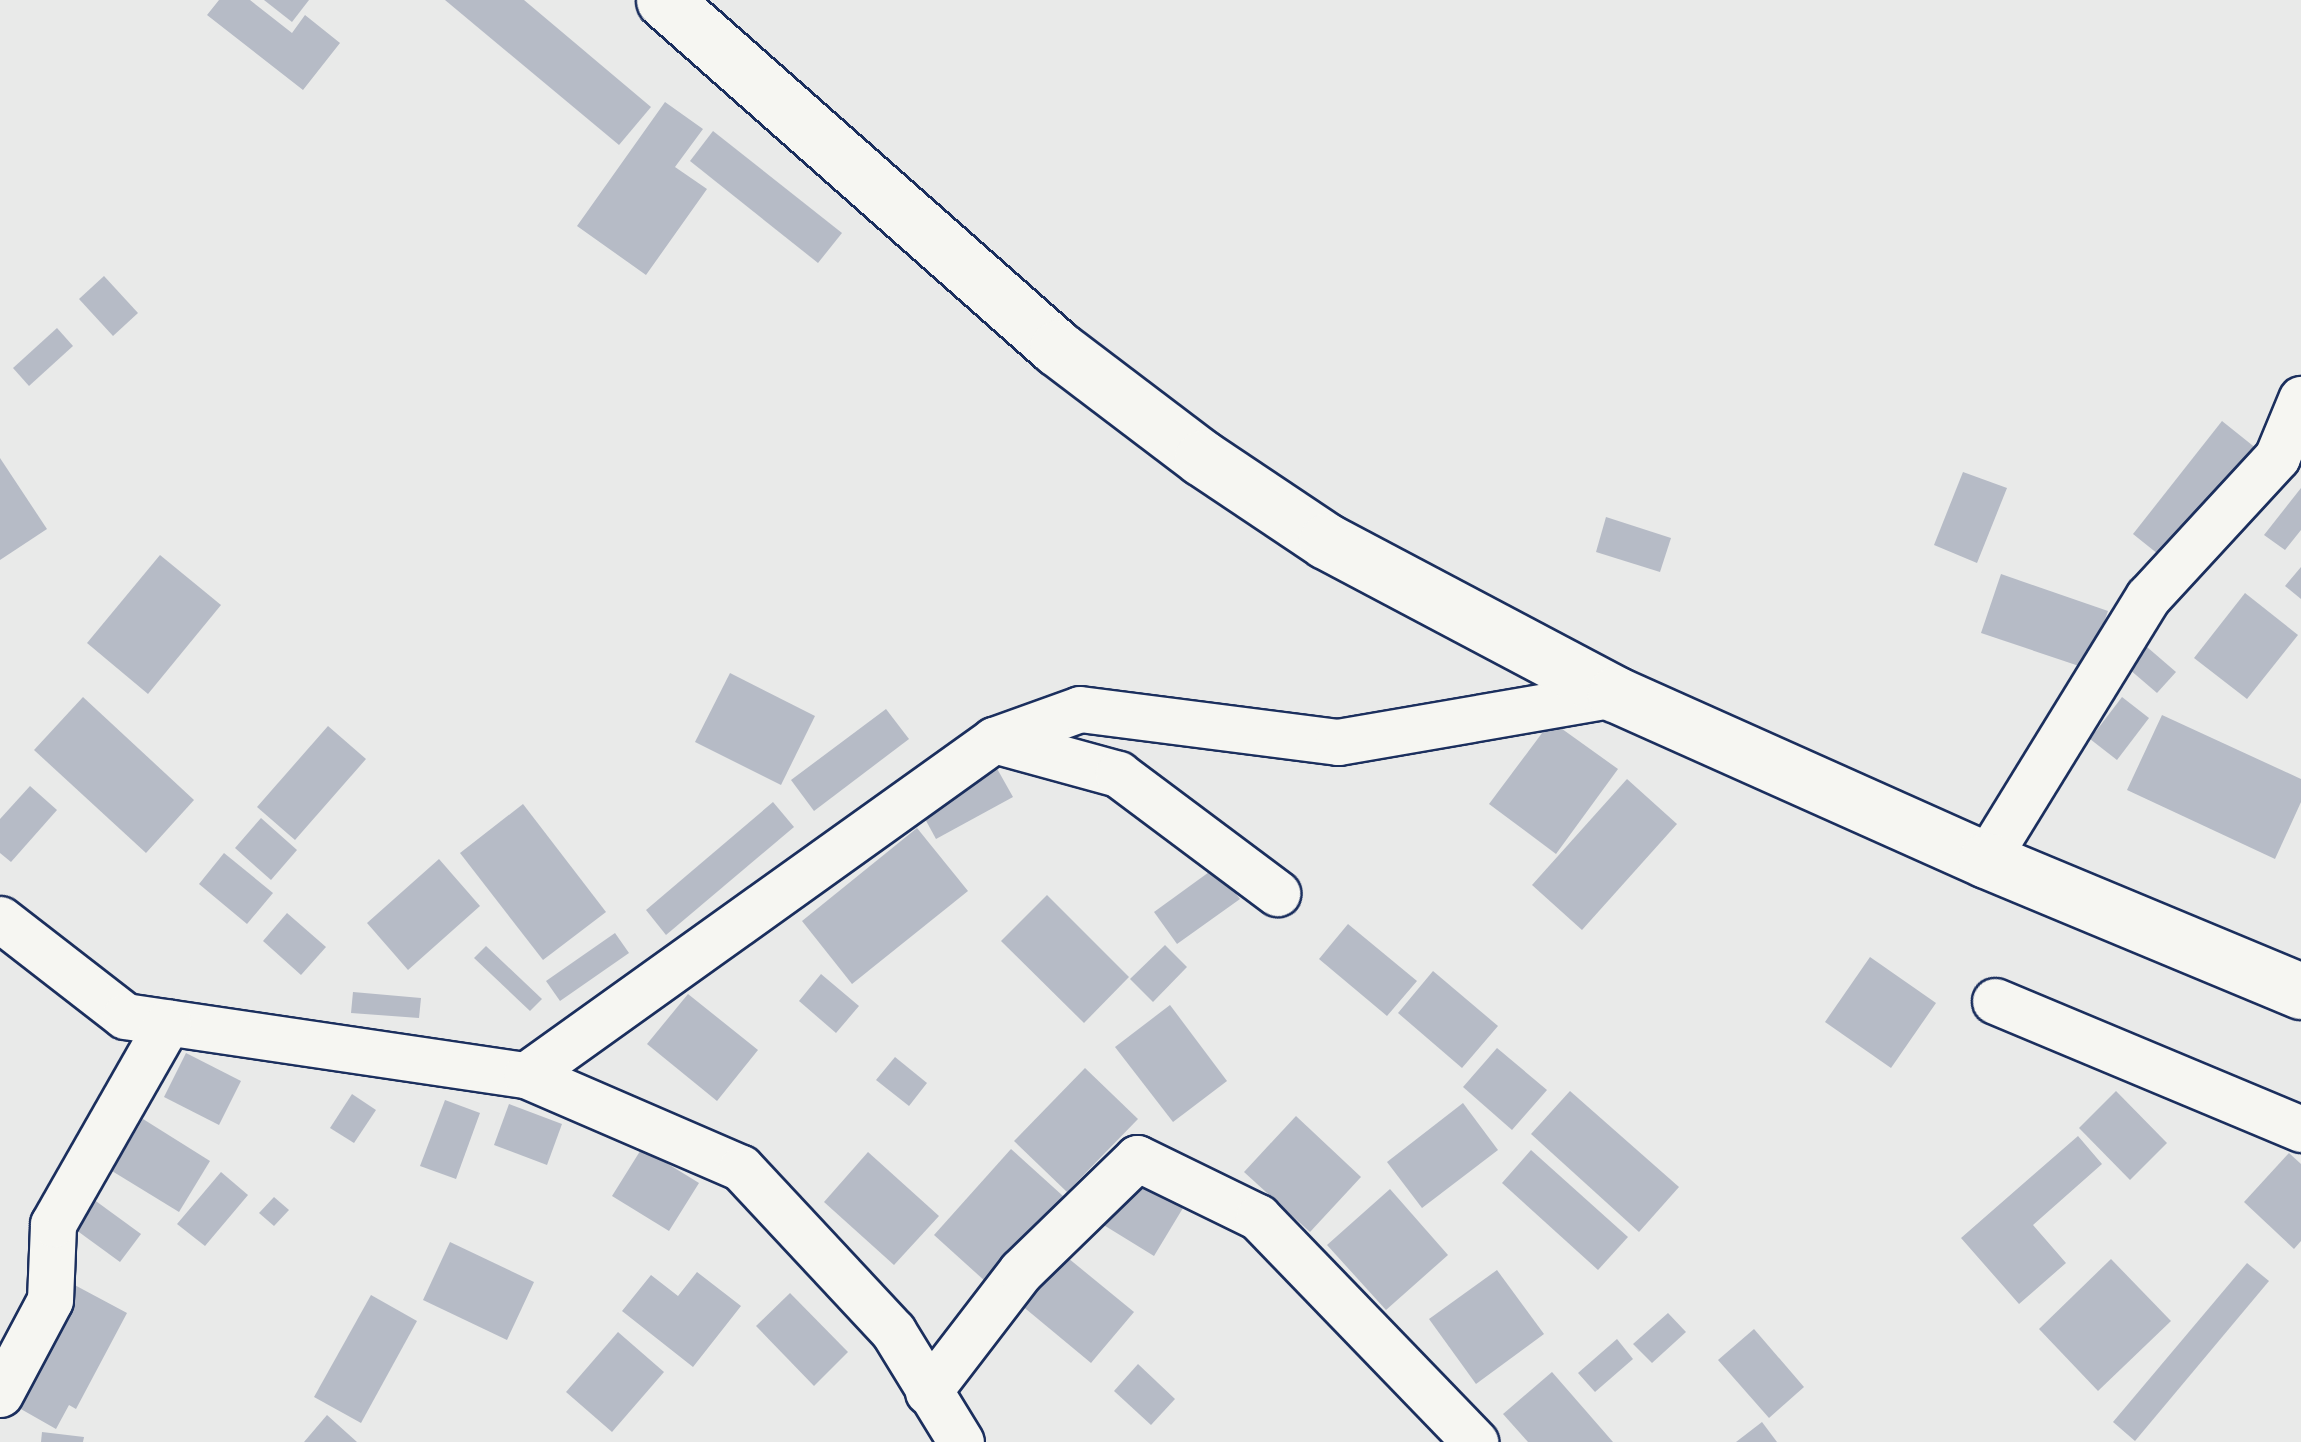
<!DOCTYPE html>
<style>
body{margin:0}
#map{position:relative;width:2301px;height:1442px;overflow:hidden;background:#e9eae9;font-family:Delius,sans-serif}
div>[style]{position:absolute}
.building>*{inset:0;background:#b6bbc6}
.roads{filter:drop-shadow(2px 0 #1b2f5e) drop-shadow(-2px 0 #1b2f5e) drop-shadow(0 2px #1b2f5e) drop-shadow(0 -2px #1b2f5e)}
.minor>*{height:45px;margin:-22.5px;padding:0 22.5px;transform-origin:22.5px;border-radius:22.5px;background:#f6f6f2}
.major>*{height:55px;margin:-27.5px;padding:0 27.5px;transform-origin:27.5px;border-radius:27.5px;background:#f6f6f2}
span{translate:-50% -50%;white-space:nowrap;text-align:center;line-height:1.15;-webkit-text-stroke:9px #f6f6f2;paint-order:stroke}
</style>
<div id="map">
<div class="building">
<div style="clip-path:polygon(219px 0,250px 0,292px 33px,305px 15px,340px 43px,303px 90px,207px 15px)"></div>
<div style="clip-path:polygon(264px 0,309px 0,292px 22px)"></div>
<div style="clip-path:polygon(445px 0,524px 0,651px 107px,619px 145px)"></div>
<div style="clip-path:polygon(665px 102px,703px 129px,675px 167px,707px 189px,646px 275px,577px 226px)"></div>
<div style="clip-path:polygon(713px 131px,842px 233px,818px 263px,690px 161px)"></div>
<div style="clip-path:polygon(104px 276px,138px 313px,113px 336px,79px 299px)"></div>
<div style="clip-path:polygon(57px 328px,73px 346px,29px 386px,13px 368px)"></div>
<div style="clip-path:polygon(2222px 421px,2257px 449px,2168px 562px,2133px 534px)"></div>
<div style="clip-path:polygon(0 458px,47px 529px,0 560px)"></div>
<div style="clip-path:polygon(1963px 472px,2007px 488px,1977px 563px,1934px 545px)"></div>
<div style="clip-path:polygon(2301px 488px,2301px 530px,2285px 550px,2264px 535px)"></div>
<div style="clip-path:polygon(1606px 517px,1671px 538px,1660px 572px,1596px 552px)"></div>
<div style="clip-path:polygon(160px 555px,221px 605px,148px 694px,87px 643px)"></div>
<div style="clip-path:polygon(2301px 567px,2301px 599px,2285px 586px)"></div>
<div style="clip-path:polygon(2001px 574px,2108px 611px,2088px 669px,1981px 633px)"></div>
<div style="clip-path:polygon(2245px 593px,2298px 635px,2247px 699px,2194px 658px)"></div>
<div style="clip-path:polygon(2147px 647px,2176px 672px,2157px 693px,2129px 669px)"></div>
<div style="clip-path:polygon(730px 673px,815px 716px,781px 785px,695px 742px)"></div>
<div style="clip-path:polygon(83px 697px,194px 800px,146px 853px,34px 750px)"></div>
<div style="clip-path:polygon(2122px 697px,2149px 718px,2117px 760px,2090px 739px)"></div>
<div style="clip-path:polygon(886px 709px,909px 739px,814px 811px,791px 780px)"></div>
<div style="clip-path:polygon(2162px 715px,2301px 779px,2301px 802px,2275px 859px,2127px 790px)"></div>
<div style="clip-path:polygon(1551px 721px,1618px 769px,1556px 854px,1489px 804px)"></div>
<div style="clip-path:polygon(328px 726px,366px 759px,295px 840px,257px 807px)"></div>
<div style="clip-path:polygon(995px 765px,1013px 797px,936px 839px,918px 806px)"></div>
<div style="clip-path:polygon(1627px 779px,1677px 824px,1582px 930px,1532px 885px)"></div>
<div style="clip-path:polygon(30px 786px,57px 810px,11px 862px,0 853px,0 819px)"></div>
<div style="clip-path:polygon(773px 802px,794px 827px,666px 935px,646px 910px)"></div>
<div style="clip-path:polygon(523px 804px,606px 912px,543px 960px,460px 853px)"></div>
<div style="clip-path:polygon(261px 818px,297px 850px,271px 880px,235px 848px)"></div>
<div style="clip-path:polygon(917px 828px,968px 891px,852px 984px,802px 921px)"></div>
<div style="clip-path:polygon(224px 853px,273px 893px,247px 924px,199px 884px)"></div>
<div style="clip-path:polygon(439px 859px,480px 906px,408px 970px,367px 923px)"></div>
<div style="clip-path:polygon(1216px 867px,1240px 899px,1177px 944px,1154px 912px)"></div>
<div style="clip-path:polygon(1047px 895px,1129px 977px,1084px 1023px,1001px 941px)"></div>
<div style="clip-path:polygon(287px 913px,326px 947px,301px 975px,263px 941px)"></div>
<div style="clip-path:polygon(1348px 924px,1417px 981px,1387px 1016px,1319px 959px)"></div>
<div style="clip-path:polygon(615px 933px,629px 953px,560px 1001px,546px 981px)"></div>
<div style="clip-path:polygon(1165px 945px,1187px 967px,1153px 1002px,1130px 979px)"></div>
<div style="clip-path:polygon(486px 946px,542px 999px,530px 1011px,474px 958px)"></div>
<div style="clip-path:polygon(1870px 957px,1936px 1003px,1891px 1068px,1825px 1022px)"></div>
<div style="clip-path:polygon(1433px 971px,1498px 1026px,1462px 1068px,1398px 1013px)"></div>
<div style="clip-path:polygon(821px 974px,859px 1006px,836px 1033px,799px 1001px)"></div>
<div style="clip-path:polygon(353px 992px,421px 998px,419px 1018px,351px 1013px)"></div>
<div style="clip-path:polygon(688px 994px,758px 1050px,717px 1101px,647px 1044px)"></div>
<div style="clip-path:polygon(1170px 1005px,1227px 1081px,1173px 1122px,1115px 1047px)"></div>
<div style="clip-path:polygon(1497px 1048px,1547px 1090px,1512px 1130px,1463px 1087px)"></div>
<div style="clip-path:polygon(186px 1053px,241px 1081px,219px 1125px,164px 1097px)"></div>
<div style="clip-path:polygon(895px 1057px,927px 1083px,909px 1106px,876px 1080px)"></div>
<div style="clip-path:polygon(1085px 1068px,1138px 1119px,1067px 1192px,1014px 1141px)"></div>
<div style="clip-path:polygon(1570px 1091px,1679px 1187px,1639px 1232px,1531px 1134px)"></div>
<div style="clip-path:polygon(2116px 1091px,2167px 1143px,2130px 1180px,2079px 1128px)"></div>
<div style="clip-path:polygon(352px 1094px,376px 1110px,354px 1143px,330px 1128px)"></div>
<div style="clip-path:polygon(445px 1100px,480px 1113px,456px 1179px,420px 1166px)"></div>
<div style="clip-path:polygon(1463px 1103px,1498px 1150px,1422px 1208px,1387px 1162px)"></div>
<div style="clip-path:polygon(509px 1104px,562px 1124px,547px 1165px,494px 1145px)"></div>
<div style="clip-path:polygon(1296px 1116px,1361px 1177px,1310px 1232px,1244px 1172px)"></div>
<div style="clip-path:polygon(143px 1119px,210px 1161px,179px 1212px,112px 1171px)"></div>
<div style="clip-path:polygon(2078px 1136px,2102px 1164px,2033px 1225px,2066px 1263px,2019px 1304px,1961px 1238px)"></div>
<div style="clip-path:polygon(642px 1148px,699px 1183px,669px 1231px,612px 1196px)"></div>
<div style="clip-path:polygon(1011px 1149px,1063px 1196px,986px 1282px,934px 1235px)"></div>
<div style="clip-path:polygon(1531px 1150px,1628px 1237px,1598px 1270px,1502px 1183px)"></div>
<div style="clip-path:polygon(868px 1152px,939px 1216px,894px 1265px,824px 1202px)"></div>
<div style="clip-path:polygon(2289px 1153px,2301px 1164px,2301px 1241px,2294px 1249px,2244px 1202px)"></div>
<div style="clip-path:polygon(221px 1172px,248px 1195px,205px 1246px,177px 1224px)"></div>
<div style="clip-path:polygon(1130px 1176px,1183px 1208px,1154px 1256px,1102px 1224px)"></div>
<div style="clip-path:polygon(1390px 1189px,1448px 1255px,1386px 1310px,1327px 1245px)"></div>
<div style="clip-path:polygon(274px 1197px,289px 1210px,274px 1226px,259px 1213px)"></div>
<div style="clip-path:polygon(93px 1199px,141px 1234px,120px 1262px,72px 1227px)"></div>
<div style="clip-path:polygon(450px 1242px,534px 1282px,507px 1340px,423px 1300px)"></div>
<div style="clip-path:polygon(1057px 1249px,1134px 1312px,1091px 1363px,1015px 1300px)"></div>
<div style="clip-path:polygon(2111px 1259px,2171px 1321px,2098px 1391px,2039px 1329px)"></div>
<div style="clip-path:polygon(2247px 1263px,2269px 1281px,2135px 1441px,2113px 1422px)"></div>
<div style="clip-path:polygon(1497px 1270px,1544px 1334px,1476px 1384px,1429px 1319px)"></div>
<div style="clip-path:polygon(697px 1272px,741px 1306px,693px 1367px,622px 1311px,651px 1275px,678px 1296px)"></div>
<div style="clip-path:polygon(69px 1282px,127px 1313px,76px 1409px,69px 1405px,56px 1429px,5px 1400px)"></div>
<div style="clip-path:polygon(790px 1293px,848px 1352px,814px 1386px,756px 1326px)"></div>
<div style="clip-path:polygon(371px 1295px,417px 1321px,361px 1423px,314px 1397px)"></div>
<div style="clip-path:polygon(1668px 1313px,1686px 1332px,1652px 1363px,1633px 1344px)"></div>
<div style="clip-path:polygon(1754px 1329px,1804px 1387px,1769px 1418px,1718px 1360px)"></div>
<div style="clip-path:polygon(618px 1332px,664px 1372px,612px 1432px,566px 1392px)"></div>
<div style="clip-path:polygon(1617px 1339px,1633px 1359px,1595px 1392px,1578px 1373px)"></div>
<div style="clip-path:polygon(1138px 1364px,1175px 1399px,1151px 1425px,1114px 1391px)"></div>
<div style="clip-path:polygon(1552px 1372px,1613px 1442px,1528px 1442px,1503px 1414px)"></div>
<div style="clip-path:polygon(327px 1415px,357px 1442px,304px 1442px)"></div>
<div style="clip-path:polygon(1762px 1422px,1777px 1442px,1736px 1442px)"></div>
<div style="clip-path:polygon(42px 1432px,84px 1437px,83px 1442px,41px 1442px)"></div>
</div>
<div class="roads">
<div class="minor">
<div style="left:994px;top:740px;width:129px;rotate:15.3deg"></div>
<div style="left:1118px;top:774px;width:199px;rotate:36.8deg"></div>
<div style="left:1986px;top:860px;width:309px;rotate:-58.4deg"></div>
<div style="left:2148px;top:597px;width:190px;rotate:-47.3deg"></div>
<div style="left:2277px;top:457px;width:63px;rotate:-67.5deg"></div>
<div style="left:0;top:919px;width:158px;rotate:37.8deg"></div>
<div style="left:125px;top:1016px;width:405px;rotate:8.4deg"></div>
<div style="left:526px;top:1075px;width:576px;rotate:-35.6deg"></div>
<div style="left:994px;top:740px;width:91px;rotate:-19.8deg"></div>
<div style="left:1080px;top:709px;width:260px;rotate:7.3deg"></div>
<div style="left:1338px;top:742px;width:281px;rotate:-9.8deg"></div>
<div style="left:1995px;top:1001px;width:332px;rotate:22.7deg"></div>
<div style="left:526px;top:1075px;width:234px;rotate:23.4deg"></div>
<div style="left:741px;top:1168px;width:223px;rotate:47deg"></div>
<div style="left:893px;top:1331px;width:130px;rotate:58.5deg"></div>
<div style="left:928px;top:1392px;width:153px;rotate:-52.5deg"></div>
<div style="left:1021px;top:1271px;width:162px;rotate:-44.2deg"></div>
<div style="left:1137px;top:1158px;width:135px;rotate:26deg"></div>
<div style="left:1258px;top:1217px;width:313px;rotate:46deg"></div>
<div style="left:0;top:1394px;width:106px;rotate:-62deg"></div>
<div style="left:50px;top:1300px;width:76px;rotate:-87.7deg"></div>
<div style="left:53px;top:1224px;width:232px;rotate:-60.3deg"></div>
</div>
<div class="major">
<div style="left:664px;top:0;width:525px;rotate:41.52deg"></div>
<div style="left:1057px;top:348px;width:182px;rotate:37.2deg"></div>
<div style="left:1202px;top:458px;width:149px;rotate:33.8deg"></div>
<div style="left:1326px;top:541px;width:327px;rotate:27.9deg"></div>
<div style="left:1615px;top:694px;width:406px;rotate:24.1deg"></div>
<div style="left:1986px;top:860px;width:341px;rotate:22.6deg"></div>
</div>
</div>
</div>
